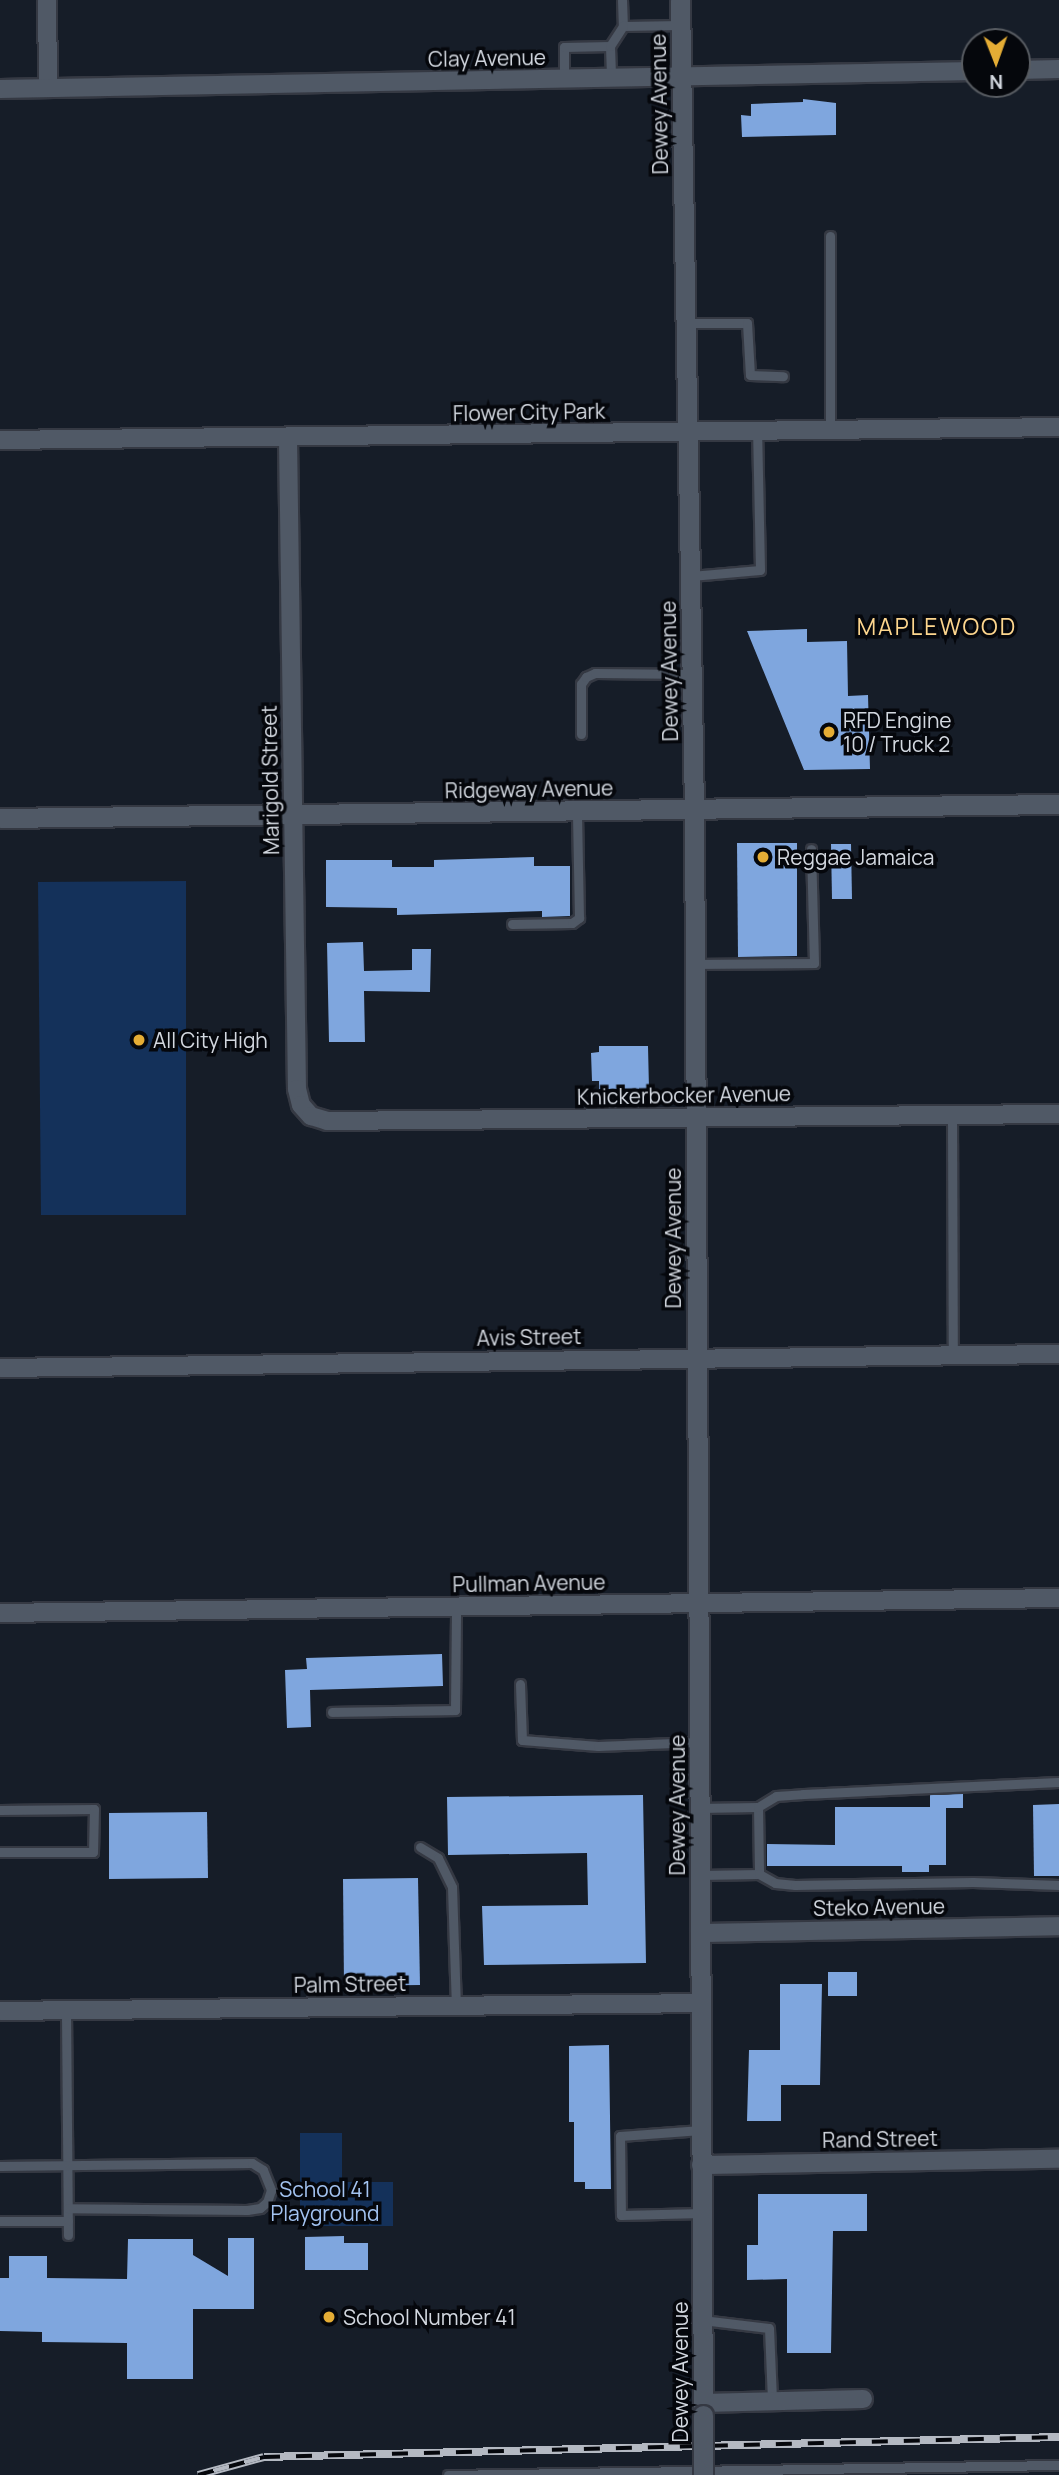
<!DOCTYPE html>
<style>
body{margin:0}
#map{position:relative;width:1059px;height:2475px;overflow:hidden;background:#161d28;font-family:Manrope,sans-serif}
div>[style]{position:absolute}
.green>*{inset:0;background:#14315a}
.building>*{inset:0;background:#7fa6de}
.roads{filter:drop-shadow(2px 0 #353943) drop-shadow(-2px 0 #353943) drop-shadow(0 2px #353943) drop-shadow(0 -2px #353943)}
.service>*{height:9px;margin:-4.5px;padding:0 4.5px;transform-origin:4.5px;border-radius:4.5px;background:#505966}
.minor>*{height:18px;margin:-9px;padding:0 9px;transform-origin:9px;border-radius:9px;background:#505966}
.tertiary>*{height:19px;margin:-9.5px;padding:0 9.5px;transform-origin:9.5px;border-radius:9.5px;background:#505966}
.rail>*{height:8px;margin-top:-4px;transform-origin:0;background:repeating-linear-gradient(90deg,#05070c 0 16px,#b4b9c2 0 32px);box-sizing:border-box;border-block:2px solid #b4b9c2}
.bridges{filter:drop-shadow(2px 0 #353943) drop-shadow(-2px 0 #353943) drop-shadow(0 2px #353943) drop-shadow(0 -2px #353943)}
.tertiary-bridge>*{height:19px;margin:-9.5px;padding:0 9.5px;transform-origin:9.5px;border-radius:9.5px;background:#505966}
.dots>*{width:19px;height:19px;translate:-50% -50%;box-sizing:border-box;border:4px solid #05070c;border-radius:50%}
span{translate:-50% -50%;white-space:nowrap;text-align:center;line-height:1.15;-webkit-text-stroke:7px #05070c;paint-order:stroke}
.street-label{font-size:21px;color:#d3d8e0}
.poi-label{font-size:21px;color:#d3d8e0}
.left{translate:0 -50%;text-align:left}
.park-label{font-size:21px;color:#a3c3f1}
.neighbourhood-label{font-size:23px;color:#fdd68e;letter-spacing:2px}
.north{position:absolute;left:961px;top:28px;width:70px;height:70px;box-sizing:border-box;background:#05070c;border:2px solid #575b61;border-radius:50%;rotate:179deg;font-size:19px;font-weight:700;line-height:28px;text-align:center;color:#d3d8e0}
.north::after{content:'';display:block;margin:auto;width:24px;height:32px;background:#e5ad35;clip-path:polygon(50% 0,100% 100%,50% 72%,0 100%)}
</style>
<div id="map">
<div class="green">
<div style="clip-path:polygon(186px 881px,186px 1215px,41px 1215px,38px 882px)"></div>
<div style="clip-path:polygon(300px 2133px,342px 2133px,342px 2182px,393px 2182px,393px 2226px,300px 2226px)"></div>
</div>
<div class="building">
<div style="clip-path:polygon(803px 99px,836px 103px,836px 135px,742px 137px,741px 115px,751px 116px,751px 104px,803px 102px)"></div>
<div style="clip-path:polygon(807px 629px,807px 642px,847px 641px,848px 696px,868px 695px,870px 769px,804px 770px,747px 631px)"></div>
<div style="clip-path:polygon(737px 843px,797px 843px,797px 956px,738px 957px)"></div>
<div style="clip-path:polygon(831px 844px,851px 844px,852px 899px,832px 899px)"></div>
<div style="clip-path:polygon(534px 857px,534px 866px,570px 866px,570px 916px,542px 917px,542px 911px,397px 915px,397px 908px,326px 907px,326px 860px,392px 860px,392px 867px,434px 867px,434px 860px)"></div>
<div style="clip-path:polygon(363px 942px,364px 971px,412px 970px,412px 949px,431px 949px,430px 992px,364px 991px,365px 1042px,329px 1042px,327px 943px)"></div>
<div style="clip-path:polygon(599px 1046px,648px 1046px,649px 1089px,599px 1089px,599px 1081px,592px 1081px,591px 1053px,599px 1052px)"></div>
<div style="clip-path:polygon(442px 1654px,443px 1686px,310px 1690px,311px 1727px,287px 1728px,285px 1670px,307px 1669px,306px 1658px)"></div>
<div style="clip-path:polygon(963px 1794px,963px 1808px,946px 1808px,946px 1865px,929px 1865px,929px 1872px,902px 1872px,902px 1866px,767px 1866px,767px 1844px,835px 1845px,835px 1807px,930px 1807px,930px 1795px)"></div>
<div style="clip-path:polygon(643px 1795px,646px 1963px,484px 1965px,482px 1906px,588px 1905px,587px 1853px,448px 1855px,447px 1797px)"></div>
<div style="clip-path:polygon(1059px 1804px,1059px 1876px,1034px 1876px,1033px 1805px)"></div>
<div style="clip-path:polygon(207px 1812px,208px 1878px,109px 1879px,109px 1813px)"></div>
<div style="clip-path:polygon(418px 1878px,420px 1985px,344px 1986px,343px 1879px)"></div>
<div style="clip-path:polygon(828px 1972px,857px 1972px,857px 1996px,828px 1996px)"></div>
<div style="clip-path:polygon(780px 1984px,822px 1984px,820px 2085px,781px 2085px,781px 2121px,747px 2121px,749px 2050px,780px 2050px)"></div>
<div style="clip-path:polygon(609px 2045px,611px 2189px,585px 2189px,585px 2182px,574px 2182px,574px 2122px,569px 2122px,569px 2046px)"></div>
<div style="clip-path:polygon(758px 2194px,867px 2194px,867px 2231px,833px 2231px,831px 2353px,787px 2353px,787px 2279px,747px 2280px,747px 2245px,758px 2245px)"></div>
<div style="clip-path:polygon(344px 2236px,344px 2243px,368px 2243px,368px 2270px,305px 2270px,305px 2237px)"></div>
<div style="clip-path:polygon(228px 2238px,254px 2238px,254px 2309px,193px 2309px,193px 2379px,127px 2379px,127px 2343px,42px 2342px,42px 2332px,0 2331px,0 2278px,9px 2278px,9px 2256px,47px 2256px,47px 2278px,127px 2279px,128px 2239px,193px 2239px,193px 2255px,228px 2276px)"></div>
</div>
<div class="roads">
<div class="service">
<div style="left:622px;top:0;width:26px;rotate:88deg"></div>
<div style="left:623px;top:26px;width:57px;rotate:-1deg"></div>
<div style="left:610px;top:46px;width:32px;rotate:88deg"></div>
<div style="left:564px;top:79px;width:32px;rotate:-90deg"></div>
<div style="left:564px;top:47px;width:46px;rotate:-1.2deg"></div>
<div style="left:610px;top:46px;width:24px;rotate:-57deg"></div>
<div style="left:830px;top:236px;width:195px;rotate:90deg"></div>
<div style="left:685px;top:323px;width:62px"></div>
<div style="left:747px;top:323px;width:52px;rotate:86.7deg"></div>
<div style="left:750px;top:375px;width:33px;rotate:2deg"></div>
<div style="left:691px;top:576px;width:69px;rotate:-5deg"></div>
<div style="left:760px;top:570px;width:138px;rotate:-91.2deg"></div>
<div style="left:581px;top:734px;width:50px;rotate:-90deg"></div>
<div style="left:581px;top:684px;width:9px;rotate:-54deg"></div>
<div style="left:586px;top:677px;width:10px;rotate:-24deg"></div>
<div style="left:595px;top:673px;width:97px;rotate:0.6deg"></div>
<div style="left:512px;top:924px;width:60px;rotate:-1deg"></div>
<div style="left:572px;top:923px;width:9px;rotate:-36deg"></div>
<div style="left:579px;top:918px;width:107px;rotate:-91.1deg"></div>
<div style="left:695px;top:964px;width:119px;rotate:-0.5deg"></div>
<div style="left:814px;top:963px;width:114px;rotate:-91.5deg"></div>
<div style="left:952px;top:1115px;width:240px;rotate:89.8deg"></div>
<div style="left:520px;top:1684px;width:56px;rotate:88deg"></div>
<div style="left:522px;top:1740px;width:76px;rotate:4.5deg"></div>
<div style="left:598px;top:1746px;width:101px;rotate:-2.3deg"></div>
<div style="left:332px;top:1712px;width:123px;rotate:-0.9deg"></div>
<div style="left:455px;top:1710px;width:103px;rotate:-89.4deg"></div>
<div style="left:758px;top:1807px;width:67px;rotate:89.1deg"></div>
<div style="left:699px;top:1808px;width:59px;rotate:-1deg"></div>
<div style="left:758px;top:1807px;width:21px;rotate:-31deg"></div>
<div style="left:776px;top:1796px;width:27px;rotate:-4deg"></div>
<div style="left:803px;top:1794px;width:256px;rotate:-2.7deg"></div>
<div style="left:0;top:1810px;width:94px;rotate:-0.6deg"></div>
<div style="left:94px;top:1809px;width:43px;rotate:91.3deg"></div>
<div style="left:93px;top:1852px;width:93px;rotate:180deg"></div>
<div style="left:420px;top:1847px;width:21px;rotate:31deg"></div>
<div style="left:438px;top:1858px;width:32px;rotate:64deg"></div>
<div style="left:452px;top:1887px;width:119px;rotate:88.1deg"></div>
<div style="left:700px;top:1875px;width:59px;rotate:-1deg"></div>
<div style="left:759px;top:1874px;width:18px;rotate:29deg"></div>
<div style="left:775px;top:1883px;width:20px;rotate:6deg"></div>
<div style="left:795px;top:1885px;width:178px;rotate:-1deg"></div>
<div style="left:973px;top:1882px;width:86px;rotate:2deg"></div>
<div style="left:66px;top:2011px;width:224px;rotate:89.5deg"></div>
<div style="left:701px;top:2130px;width:81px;rotate:175.8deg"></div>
<div style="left:620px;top:2136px;width:79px;rotate:89.3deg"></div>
<div style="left:621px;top:2215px;width:81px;rotate:-1.4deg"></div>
<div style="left:0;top:2166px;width:252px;rotate:-0.7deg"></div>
<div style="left:252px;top:2163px;width:13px;rotate:32deg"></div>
<div style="left:263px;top:2170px;width:22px;rotate:68deg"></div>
<div style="left:271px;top:2190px;width:13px;rotate:108deg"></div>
<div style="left:267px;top:2202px;width:9px;rotate:139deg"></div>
<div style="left:260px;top:2208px;width:13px;rotate:171deg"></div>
<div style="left:247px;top:2210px;width:179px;rotate:-179.4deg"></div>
<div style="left:0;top:2221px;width:68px"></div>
<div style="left:702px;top:2320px;width:67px;rotate:6.8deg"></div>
<div style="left:769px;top:2328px;width:73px;rotate:87.6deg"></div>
<div style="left:448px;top:2475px;width:611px;rotate:-0.94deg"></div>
</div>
<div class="minor">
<div style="left:47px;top:0;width:88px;rotate:89.3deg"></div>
<div style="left:1017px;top:70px;width:42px;rotate:-1.4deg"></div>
<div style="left:0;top:89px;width:975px;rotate:-1.06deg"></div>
<div style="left:288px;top:438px;width:651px;rotate:89.21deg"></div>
<div style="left:297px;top:1089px;width:16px;rotate:76deg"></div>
<div style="left:301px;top:1105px;width:15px;rotate:48deg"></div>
<div style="left:311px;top:1116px;width:17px;rotate:17deg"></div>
<div style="left:327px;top:1121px;width:732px;rotate:-0.55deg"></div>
<div style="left:0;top:440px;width:1059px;rotate:-0.7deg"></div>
<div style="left:0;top:1368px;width:1059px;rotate:-0.76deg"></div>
<div style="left:0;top:1613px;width:1059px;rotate:-0.81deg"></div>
<div style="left:700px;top:1933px;width:359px;rotate:-1.1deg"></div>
<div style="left:0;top:2011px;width:700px;rotate:-0.65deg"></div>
<div style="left:701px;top:2165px;width:358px;rotate:-1deg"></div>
<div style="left:703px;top:2403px;width:160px;rotate:-1.4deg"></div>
</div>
<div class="tertiary">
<div style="left:680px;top:0;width:809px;rotate:89.01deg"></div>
<div style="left:694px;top:809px;width:1606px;rotate:89.68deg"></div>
<div style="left:0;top:818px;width:1059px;rotate:-0.76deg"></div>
</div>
</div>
<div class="rail">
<div style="left:198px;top:2475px;width:68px;rotate:-15.3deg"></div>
<div style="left:264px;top:2457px;width:795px;rotate:-1.44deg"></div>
</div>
<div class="bridges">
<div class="tertiary-bridge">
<div style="left:703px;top:2415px;width:60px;rotate:90deg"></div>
</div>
</div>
<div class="dots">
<div style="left:829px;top:732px;background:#e5ad35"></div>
<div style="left:763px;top:857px;background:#e5ad35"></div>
<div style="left:139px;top:1040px;background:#e5ad35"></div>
<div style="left:329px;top:2317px;background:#e5ad35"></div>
</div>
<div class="street-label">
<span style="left:487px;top:58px;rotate:-1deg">Clay Avenue</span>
<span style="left:659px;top:104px;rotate:-91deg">Dewey Avenue</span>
<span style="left:529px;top:412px;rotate:-1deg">Flower City Park</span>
<span style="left:669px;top:671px;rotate:-91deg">Dewey Avenue</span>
<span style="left:270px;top:780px;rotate:-91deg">Marigold Street</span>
<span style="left:529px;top:789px;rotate:-1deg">Ridgeway Avenue</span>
<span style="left:684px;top:1095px;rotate:-1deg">Knickerbocker Avenue</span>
<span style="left:673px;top:1238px;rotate:-90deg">Dewey Avenue</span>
<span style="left:529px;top:1337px;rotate:-1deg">Avis Street</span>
<span style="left:529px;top:1583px;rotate:-1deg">Pullman Avenue</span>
<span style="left:677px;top:1805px;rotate:-90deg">Dewey Avenue</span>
<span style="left:879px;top:1907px;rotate:-1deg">Steko Avenue</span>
<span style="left:350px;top:1984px;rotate:-1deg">Palm Street</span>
<span style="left:880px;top:2139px;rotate:-1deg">Rand Street</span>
<span style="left:680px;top:2372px;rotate:-90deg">Dewey Avenue</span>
</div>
<div class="poi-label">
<span class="left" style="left:843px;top:732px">RFD Engine<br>10 / Truck 2</span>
<span class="left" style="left:777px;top:857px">Reggae Jamaica</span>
<span class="left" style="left:153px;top:1040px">All City High</span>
<span class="left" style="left:343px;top:2317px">School Number 41</span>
</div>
<div class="park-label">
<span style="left:325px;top:2201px">School 41<br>Playground</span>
</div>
<div class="neighbourhood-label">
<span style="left:937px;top:626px">MAPLEWOOD</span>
</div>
<div class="north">N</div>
</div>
